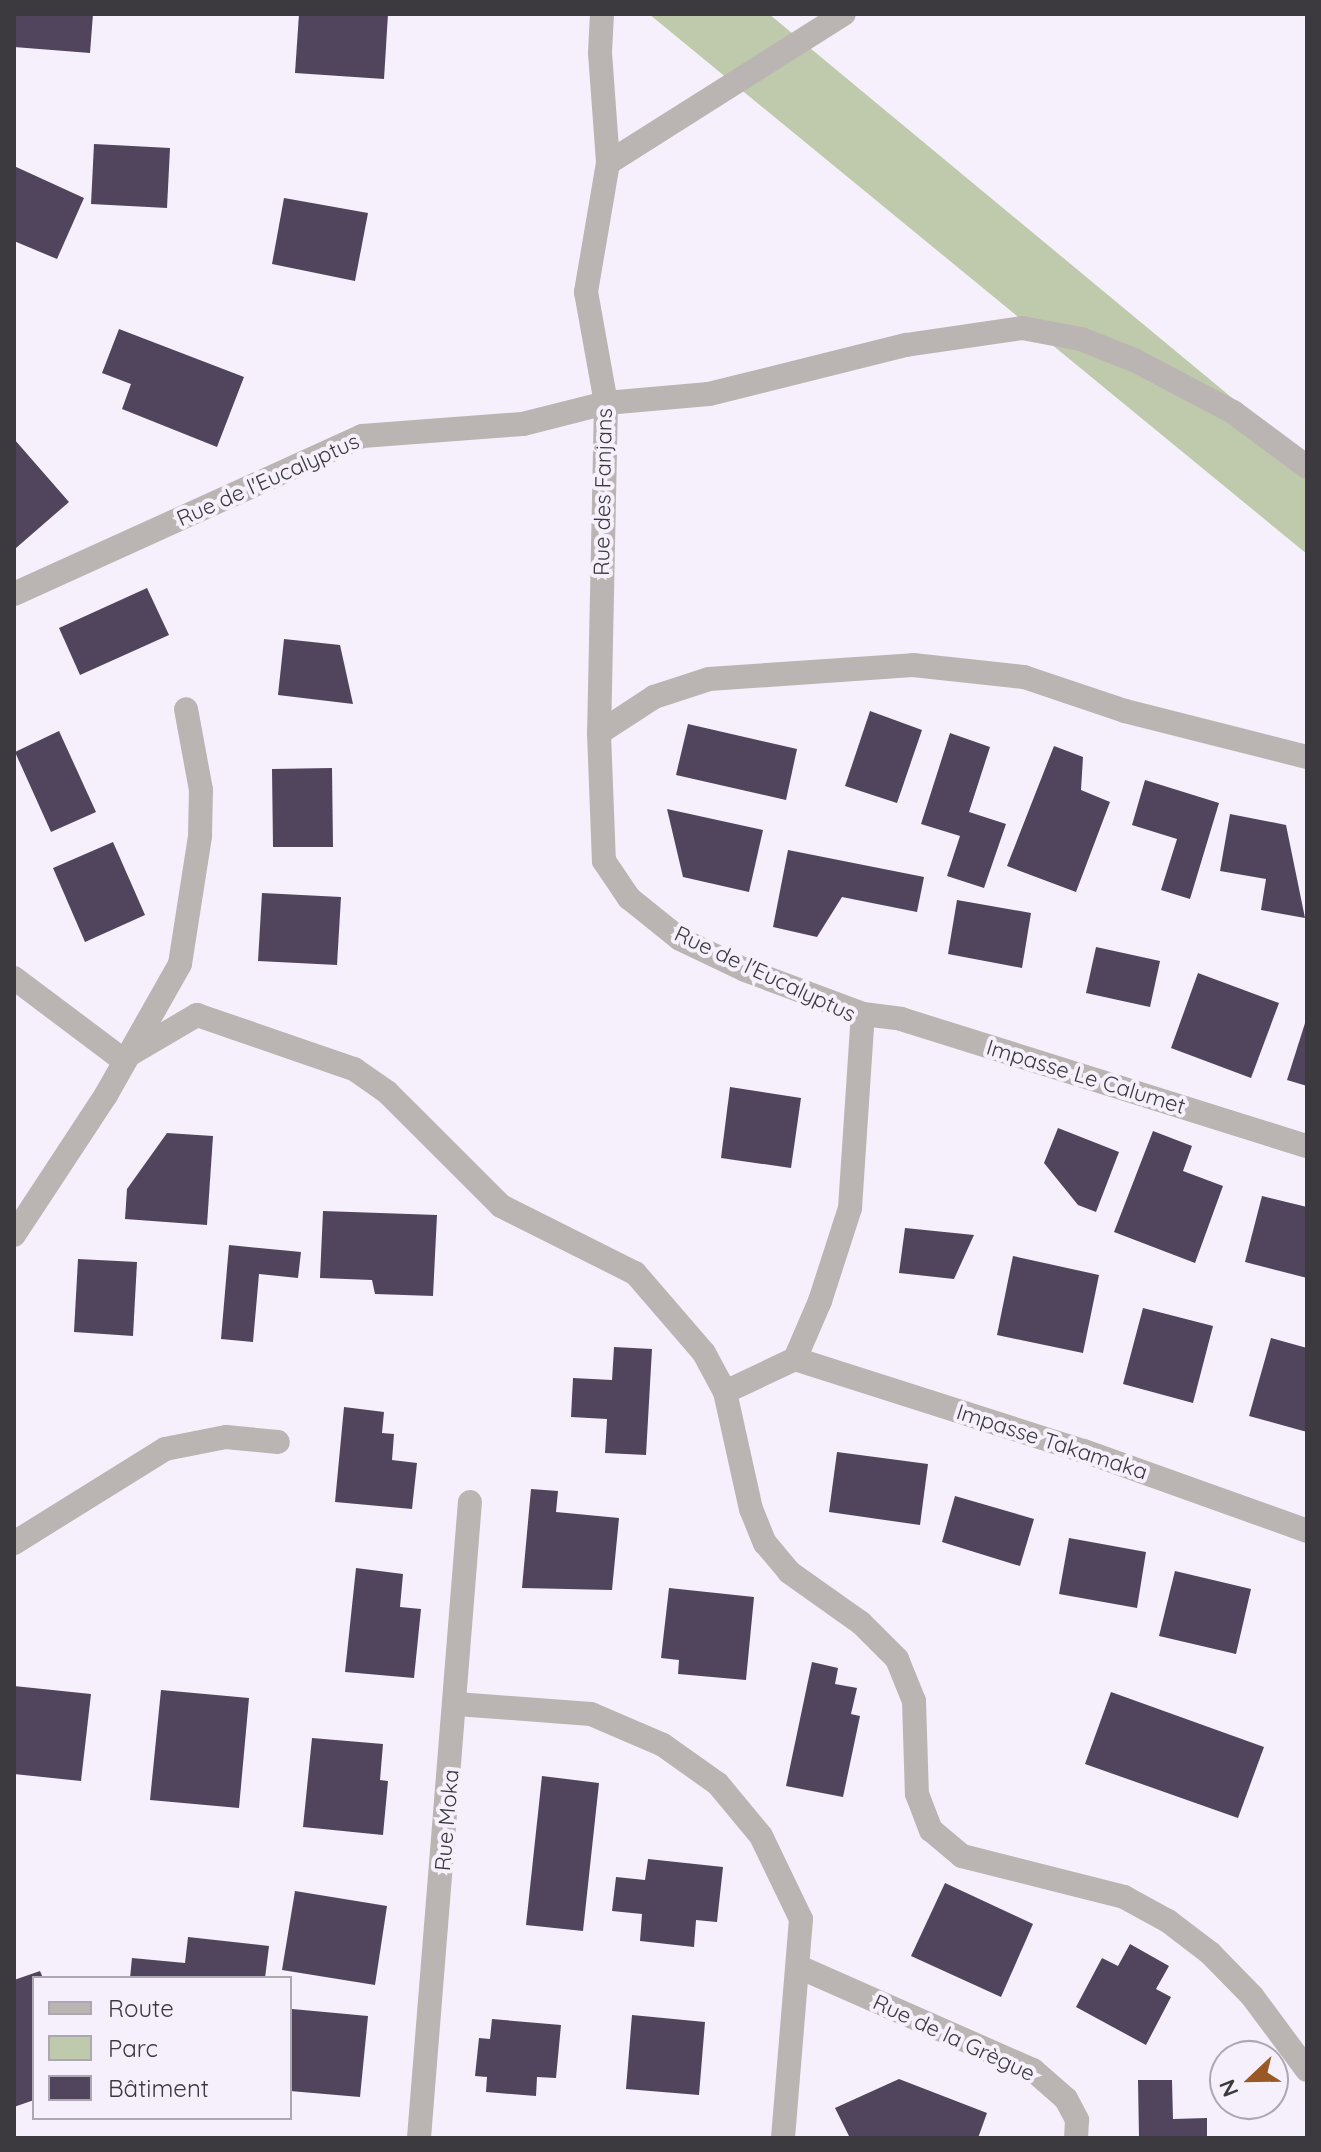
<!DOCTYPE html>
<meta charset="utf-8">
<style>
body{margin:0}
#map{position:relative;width:1321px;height:2152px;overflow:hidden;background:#f6f0fc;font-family:Quicksand,sans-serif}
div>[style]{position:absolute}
.green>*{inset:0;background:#bfc9ab}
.building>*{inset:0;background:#51455e}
.minor>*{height:24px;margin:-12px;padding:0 12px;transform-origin:12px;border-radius:12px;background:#bab5b2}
span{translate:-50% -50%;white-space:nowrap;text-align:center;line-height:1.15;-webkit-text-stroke:8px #f6f0fc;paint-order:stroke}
.street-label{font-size:22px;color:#3c3a3f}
.frame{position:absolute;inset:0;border:16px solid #3c3a3f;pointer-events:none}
.legend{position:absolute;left:32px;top:1976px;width:260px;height:144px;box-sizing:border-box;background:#f6f0fc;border:2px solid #aca7b0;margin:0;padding:10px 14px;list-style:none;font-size:24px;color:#3c3a3f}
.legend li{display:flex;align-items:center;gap:16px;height:40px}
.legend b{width:40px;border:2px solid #aca7b0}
.north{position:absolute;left:1209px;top:2040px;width:80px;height:80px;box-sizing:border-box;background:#f6f0fc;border:2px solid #aca7b0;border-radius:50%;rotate:248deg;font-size:22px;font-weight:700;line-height:32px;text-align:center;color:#3c3a3f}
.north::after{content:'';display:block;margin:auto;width:28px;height:36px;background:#9a5825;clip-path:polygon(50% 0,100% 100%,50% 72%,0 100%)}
</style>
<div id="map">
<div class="green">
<div style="clip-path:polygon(649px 14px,769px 14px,1307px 460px,1307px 554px)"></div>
</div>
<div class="building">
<div style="clip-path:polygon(14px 14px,93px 14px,90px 53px,14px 47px)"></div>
<div style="clip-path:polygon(299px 14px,388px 14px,384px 79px,295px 73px)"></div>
<div style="clip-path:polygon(94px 144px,170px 148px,167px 208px,91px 204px)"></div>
<div style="clip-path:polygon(14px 166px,84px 198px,57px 259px,14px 241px)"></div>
<div style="clip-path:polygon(284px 198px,368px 213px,355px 281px,272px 264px)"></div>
<div style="clip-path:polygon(119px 329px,244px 377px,217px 447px,122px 409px,131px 384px,102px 373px)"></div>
<div style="clip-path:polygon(14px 439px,69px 502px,16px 548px,14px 545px)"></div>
<div style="clip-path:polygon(147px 588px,169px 635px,80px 675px,59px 628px)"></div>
<div style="clip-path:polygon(284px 639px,340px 645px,353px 704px,278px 695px)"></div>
<div style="clip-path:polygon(870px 711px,922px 730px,897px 803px,845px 786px)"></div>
<div style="clip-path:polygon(688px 724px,797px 749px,786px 800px,676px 775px)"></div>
<div style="clip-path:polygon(59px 731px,96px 812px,51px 832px,15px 752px)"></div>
<div style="clip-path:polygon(950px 733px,990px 747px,969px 812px,1006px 824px,984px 888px,947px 876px,960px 836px,921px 824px)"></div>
<div style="clip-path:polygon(1054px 746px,1083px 757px,1081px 790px,1110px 802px,1076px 892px,1007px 866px)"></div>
<div style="clip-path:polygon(332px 768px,333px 847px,273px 847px,272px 769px)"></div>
<div style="clip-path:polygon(1145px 780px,1219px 803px,1190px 899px,1161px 890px,1177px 839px,1132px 825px)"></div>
<div style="clip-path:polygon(667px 809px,763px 830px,749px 892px,683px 877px)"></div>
<div style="clip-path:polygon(1230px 814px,1286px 825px,1305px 918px,1261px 910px,1266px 879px,1220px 871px)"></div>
<div style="clip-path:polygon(113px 842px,145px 915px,85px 942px,53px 868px)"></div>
<div style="clip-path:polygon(788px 850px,924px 877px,917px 912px,842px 897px,817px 937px,773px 927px)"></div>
<div style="clip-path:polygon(262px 893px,341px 897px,337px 965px,258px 961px)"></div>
<div style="clip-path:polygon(957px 900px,1031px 913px,1022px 968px,948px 954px)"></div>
<div style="clip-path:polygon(1096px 947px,1160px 961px,1150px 1007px,1086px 993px)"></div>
<div style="clip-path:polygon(1198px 973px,1279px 1003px,1251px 1078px,1171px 1048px)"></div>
<div style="clip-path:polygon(1306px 1020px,1307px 1020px,1307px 1086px,1287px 1080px)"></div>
<div style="clip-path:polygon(730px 1087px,801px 1098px,791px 1168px,721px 1158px)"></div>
<div style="clip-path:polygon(1058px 1128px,1119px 1152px,1096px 1212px,1078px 1205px,1044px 1163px)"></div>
<div style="clip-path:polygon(1153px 1131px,1192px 1146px,1183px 1171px,1223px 1186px,1195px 1263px,1114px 1232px)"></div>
<div style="clip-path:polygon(167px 1133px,213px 1136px,207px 1225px,125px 1219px,127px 1189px)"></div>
<div style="clip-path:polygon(1262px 1196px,1307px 1207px,1307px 1278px,1245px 1262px)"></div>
<div style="clip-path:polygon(323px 1211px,437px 1215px,433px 1296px,375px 1294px,372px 1280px,320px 1278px)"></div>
<div style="clip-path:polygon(905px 1228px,974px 1235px,954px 1279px,899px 1273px)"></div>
<div style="clip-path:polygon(229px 1245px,301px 1252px,298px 1278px,259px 1274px,253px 1342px,221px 1339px)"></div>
<div style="clip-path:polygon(1013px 1256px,1099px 1275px,1083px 1353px,997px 1335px)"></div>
<div style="clip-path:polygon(78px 1259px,137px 1262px,133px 1336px,74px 1332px)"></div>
<div style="clip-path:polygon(1143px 1308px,1213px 1326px,1193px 1403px,1123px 1384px)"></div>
<div style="clip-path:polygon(1271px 1338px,1307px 1348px,1307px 1432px,1249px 1416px)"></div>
<div style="clip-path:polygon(614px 1347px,652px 1349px,646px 1455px,605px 1453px,607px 1419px,571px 1417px,573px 1378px,612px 1380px)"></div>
<div style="clip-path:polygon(344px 1407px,384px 1412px,382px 1433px,394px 1434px,392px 1460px,417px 1463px,412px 1509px,335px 1502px)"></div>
<div style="clip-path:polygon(837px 1452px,928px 1464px,920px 1525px,829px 1512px)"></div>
<div style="clip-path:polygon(531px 1489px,558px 1491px,556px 1512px,619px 1518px,612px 1590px,522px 1588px)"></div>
<div style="clip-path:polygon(955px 1496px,1034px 1519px,1020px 1566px,942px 1542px)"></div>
<div style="clip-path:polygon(1069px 1538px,1146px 1552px,1137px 1608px,1059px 1594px)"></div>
<div style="clip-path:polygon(356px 1568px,403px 1574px,400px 1607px,421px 1609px,414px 1678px,345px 1672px)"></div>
<div style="clip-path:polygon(1175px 1571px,1251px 1589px,1236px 1654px,1159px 1636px)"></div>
<div style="clip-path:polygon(669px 1588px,754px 1597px,746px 1680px,678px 1674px,679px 1660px,661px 1658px)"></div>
<div style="clip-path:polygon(812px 1662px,838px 1668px,835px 1684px,857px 1688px,851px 1714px,860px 1716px,843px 1797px,786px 1786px)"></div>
<div style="clip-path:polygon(14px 1686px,91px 1694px,81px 1781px,14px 1774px)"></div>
<div style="clip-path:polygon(161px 1690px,249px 1698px,239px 1808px,150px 1800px)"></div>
<div style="clip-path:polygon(1111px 1692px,1264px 1747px,1238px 1818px,1085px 1764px)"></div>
<div style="clip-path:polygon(312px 1738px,383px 1744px,380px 1780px,388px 1781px,383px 1835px,303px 1827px)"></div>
<div style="clip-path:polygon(542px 1776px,599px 1783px,583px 1931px,526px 1925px)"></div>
<div style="clip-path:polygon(648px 1859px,723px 1867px,717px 1922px,696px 1920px,694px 1947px,640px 1941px,642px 1914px,612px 1911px,616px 1877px,645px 1880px)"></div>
<div style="clip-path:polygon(945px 1883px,1033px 1924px,1001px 1997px,911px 1956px)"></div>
<div style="clip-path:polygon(295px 1891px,387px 1906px,375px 1985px,282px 1970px)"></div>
<div style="clip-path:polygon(188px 1937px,269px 1946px,265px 1978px,130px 1978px,132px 1958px,185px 1963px)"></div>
<div style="clip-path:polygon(1130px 1944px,1169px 1966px,1156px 1989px,1171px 1997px,1146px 2045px,1076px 2007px,1102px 1958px,1118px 1966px)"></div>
<div style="clip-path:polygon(40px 1971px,43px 1978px,34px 1978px,34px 2100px,14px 2107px,14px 1980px)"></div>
<div style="clip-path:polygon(292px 2009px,368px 2016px,360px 2097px,290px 2091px)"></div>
<div style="clip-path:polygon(632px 2015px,705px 2022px,699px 2095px,626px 2089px)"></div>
<div style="clip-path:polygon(492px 2019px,561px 2025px,556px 2078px,537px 2077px,536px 2096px,486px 2092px,487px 2077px,475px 2076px,479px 2038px,490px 2039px)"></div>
<div style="clip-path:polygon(899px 2079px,987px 2113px,978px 2138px,850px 2138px,835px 2108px)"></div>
<div style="clip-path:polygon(1138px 2080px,1172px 2080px,1173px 2119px,1207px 2118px,1207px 2138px,1139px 2138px)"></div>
</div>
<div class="minor">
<div style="left:602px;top:14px;width:39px;rotate:93deg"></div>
<div style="left:600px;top:53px;width:110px;rotate:85.8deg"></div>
<div style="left:608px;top:163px;width:131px;rotate:99.7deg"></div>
<div style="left:586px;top:292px;width:113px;rotate:79.8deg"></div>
<div style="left:606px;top:403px;width:330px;rotate:91.2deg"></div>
<div style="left:599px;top:733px;width:128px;rotate:87.8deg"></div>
<div style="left:604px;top:861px;width:45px;rotate:56deg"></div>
<div style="left:629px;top:898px;width:65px;rotate:38.8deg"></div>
<div style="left:680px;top:939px;width:72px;rotate:25.5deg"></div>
<div style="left:745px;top:970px;width:126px;rotate:20.4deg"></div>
<div style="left:863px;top:1014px;width:38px;rotate:7deg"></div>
<div style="left:901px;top:1019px;width:425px;rotate:17.4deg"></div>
<div style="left:608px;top:163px;width:279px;rotate:-32.3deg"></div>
<div style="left:14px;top:594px;width:382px;rotate:-24.4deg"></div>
<div style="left:362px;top:436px;width:161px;rotate:-4.3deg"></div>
<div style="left:523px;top:424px;width:86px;rotate:-14.2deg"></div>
<div style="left:606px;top:403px;width:103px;rotate:-5deg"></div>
<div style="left:709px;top:394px;width:203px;rotate:-14deg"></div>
<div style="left:906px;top:345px;width:117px;rotate:-8.3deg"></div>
<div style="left:1022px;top:328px;width:60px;rotate:10.6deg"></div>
<div style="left:1081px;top:339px;width:57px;rotate:21.6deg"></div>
<div style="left:1134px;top:360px;width:112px;rotate:27.7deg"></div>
<div style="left:1233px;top:412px;width:92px;rotate:36.6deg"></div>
<div style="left:599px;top:733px;width:66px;rotate:-33.2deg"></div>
<div style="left:654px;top:697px;width:58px;rotate:-18.1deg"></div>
<div style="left:709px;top:679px;width:204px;rotate:-3.9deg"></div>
<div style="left:913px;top:665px;width:112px;rotate:6.2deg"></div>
<div style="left:1024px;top:677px;width:107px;rotate:18.6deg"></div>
<div style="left:1125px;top:711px;width:188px;rotate:14.2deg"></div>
<div style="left:14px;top:978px;width:135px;rotate:36.9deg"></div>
<div style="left:122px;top:1059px;width:87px;rotate:-30.4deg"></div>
<div style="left:197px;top:1015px;width:166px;rotate:19deg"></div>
<div style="left:354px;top:1069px;width:40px;rotate:34.9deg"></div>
<div style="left:387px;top:1092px;width:161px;rotate:45deg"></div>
<div style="left:501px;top:1206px;width:150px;rotate:26.6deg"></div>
<div style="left:635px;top:1273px;width:106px;rotate:49.2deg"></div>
<div style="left:704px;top:1353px;width:44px;rotate:61.7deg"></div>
<div style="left:725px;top:1392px;width:120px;rotate:77.5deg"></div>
<div style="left:751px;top:1509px;width:37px;rotate:68deg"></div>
<div style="left:765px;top:1543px;width:38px;rotate:50deg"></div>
<div style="left:789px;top:1572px;width:88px;rotate:35.3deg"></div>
<div style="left:861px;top:1623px;width:51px;rotate:45deg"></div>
<div style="left:897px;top:1659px;width:45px;rotate:68deg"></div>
<div style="left:914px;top:1701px;width:93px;rotate:88.2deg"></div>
<div style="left:917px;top:1794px;width:39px;rotate:69deg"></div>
<div style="left:931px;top:1830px;width:40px;rotate:40deg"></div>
<div style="left:962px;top:1856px;width:167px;rotate:14.2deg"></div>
<div style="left:1124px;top:1897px;width:50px;rotate:28.6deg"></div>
<div style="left:1168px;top:1921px;width:53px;rotate:37.3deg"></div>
<div style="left:1210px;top:1953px;width:60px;rotate:45.7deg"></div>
<div style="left:1252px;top:1996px;width:92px;rotate:53.4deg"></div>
<div style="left:14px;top:1235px;width:168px;rotate:-56.7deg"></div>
<div style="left:106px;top:1095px;width:150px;rotate:-60.5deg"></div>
<div style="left:180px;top:964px;width:130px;rotate:-81.1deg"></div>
<div style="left:200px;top:836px;width:46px;rotate:-88.8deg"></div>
<div style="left:201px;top:790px;width:82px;rotate:-100.5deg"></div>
<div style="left:795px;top:1359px;width:303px;rotate:17.7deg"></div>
<div style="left:1084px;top:1451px;width:237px;rotate:19.7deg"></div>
<div style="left:725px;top:1392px;width:77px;rotate:-25.2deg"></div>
<div style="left:795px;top:1359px;width:63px;rotate:-66.7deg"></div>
<div style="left:820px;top:1301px;width:98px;rotate:-72.1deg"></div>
<div style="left:850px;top:1208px;width:194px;rotate:-86.2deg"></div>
<div style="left:14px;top:1543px;width:178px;rotate:-31.9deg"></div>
<div style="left:165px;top:1449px;width:62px;rotate:-11.1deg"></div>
<div style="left:226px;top:1437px;width:52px;rotate:5.5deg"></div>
<div style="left:457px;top:1704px;width:134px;rotate:4.3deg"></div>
<div style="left:591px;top:1714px;width:78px;rotate:23.3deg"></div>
<div style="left:663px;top:1745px;width:67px;rotate:35.3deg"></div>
<div style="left:718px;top:1784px;width:67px;rotate:50.4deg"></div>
<div style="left:761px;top:1836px;width:92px;rotate:64.3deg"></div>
<div style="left:801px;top:1919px;width:220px;rotate:94.7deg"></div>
<div style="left:799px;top:1967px;width:256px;rotate:23.8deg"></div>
<div style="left:1033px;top:2070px;width:44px;rotate:41.3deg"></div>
<div style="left:1066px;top:2099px;width:24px;rotate:62deg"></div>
<div style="left:1077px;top:2120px;width:18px;rotate:93deg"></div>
<div style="left:419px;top:2138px;width:638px;rotate:-85.42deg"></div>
</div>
<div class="street-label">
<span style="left:268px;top:480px;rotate:-24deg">Rue de l'Eucalyptus</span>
<span style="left:603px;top:492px;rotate:-89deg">Rue des Fanjans</span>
<span style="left:765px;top:974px;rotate:25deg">Rue de l'Eucalyptus</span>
<span style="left:1086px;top:1077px;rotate:17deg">Impasse Le Calumet</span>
<span style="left:1052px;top:1442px;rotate:18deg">Impasse Takamaka</span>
<span style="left:447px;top:1820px;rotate:-85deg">Rue Moka</span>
<span style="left:954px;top:2038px;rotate:25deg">Rue de la Grègue</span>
</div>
<div class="frame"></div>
<ul class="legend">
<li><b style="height:10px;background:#bab5b2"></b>Route</li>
<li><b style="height:22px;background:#bfc9ab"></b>Parc</li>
<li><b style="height:22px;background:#51455e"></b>Bâtiment</li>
</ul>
<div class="north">N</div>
</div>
